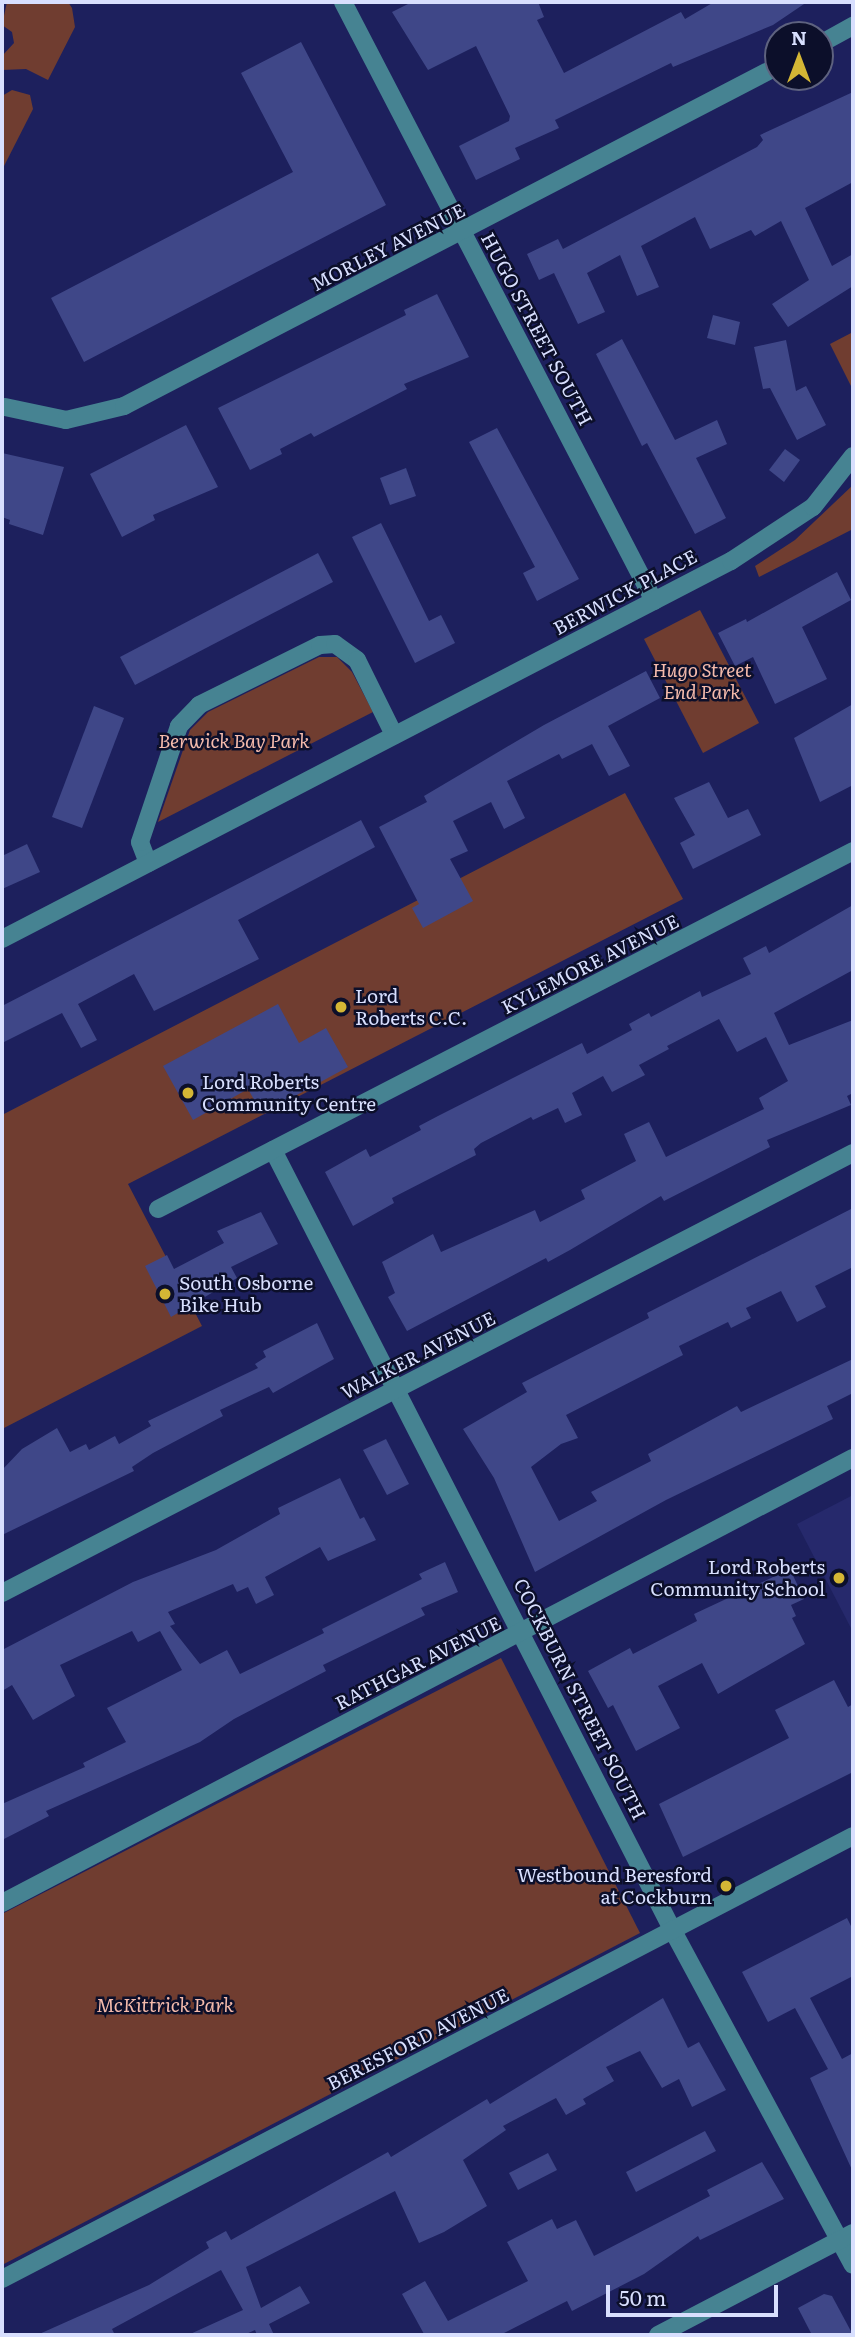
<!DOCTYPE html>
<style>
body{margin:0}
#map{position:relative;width:855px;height:2337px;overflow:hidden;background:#1d205d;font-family:Literata,serif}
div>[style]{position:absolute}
.built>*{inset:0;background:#26296c}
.green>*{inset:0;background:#703d30}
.building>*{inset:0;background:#3f4788}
.minor>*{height:18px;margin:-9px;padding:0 9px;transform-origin:9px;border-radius:9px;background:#468392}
.dots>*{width:19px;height:19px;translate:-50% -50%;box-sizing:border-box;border:4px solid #0c0f2a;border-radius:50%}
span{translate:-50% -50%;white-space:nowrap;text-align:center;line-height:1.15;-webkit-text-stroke:5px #0c0f2a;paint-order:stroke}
.street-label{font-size:19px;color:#d8dffe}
.park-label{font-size:19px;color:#f5bbac;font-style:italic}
.poi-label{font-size:19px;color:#d8dffe}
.left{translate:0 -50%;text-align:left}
.right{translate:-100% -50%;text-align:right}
.frame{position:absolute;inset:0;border:4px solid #d8dffe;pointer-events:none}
.north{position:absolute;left:764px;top:21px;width:70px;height:70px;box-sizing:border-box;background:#0c0f2a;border:2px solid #5e627f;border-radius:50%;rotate:0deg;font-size:19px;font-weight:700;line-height:28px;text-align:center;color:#d8dffe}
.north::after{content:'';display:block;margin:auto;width:24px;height:32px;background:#d4b635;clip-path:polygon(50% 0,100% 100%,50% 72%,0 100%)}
.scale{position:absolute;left:606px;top:2285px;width:172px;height:32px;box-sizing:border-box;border:4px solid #d8dffe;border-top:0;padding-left:9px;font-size:21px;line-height:24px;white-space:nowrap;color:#d8dffe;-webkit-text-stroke:5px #0c0f2a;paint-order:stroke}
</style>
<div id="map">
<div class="built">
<div style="clip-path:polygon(853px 1495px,853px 1632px,797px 1524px)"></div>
</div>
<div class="green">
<div style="clip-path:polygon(7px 2px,68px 2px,72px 8px,75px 27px,48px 80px,26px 69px,2px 70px,2px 56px,14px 43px,12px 32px,2px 25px)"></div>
<div style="clip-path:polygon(12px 90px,30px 95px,33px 109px,2px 170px,2px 96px)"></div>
<div style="clip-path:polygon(853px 332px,853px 390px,830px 344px)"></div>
<div style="clip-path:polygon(853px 485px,853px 529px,759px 577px,755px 566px,795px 540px)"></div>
<div style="clip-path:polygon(700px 610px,759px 723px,703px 753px,644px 639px)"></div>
<div style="clip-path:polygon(319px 657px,337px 657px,352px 672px,373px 712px,158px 822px,190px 730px,208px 712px)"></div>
<div style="clip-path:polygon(625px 793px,683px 899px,128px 1184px,202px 1326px,2px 1429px,2px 1115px)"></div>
<div style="clip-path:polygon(501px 1658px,640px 1933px,2px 2265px,2px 1914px)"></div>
</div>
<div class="building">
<div style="clip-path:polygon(412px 2px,538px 2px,544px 17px,537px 20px,564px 73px,681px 12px,685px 19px,714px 2px,807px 2px,773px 25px,673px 67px,671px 63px,555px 120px,559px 128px,515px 148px,520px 159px,476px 180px,459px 146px,509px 121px,510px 116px,476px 46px,428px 70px,392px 12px)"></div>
<div style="clip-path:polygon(301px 42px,386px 205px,84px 362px,51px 298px,293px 172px,241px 73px)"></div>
<div style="clip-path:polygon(853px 92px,853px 182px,805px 208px,832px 266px,853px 254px,853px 286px,788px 327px,772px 304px,809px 280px,781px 221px,755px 236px,751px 230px,710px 249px,695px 217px,641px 246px,659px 287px,637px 296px,620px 255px,587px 273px,605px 312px,578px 324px,554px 273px,539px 280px,527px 254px,558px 239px,563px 249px,757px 147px,763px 140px,760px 135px)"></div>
<div style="clip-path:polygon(437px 294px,469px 357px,404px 384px,407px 389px,314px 437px,311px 433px,280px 449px,282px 454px,250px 470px,218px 408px,406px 315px,404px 310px)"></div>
<div style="clip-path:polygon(713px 315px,740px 322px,735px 345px,707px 338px)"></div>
<div style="clip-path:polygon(622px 339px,675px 440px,717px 420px,727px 444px,696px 458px,726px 518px,695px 534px,647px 443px,642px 446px,596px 354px)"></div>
<div style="clip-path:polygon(786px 340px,796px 391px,806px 386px,826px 425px,797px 440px,770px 388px,763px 389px,754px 347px)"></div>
<div style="clip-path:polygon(186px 425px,218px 487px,153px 515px,155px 520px,122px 537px,90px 474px)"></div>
<div style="clip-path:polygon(497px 428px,579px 579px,537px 601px,523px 573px,535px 567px,469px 442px)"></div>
<div style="clip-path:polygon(785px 449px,800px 460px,784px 482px,769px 470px)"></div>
<div style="clip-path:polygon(2px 453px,64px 467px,43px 535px,9px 524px,10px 520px,2px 517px)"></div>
<div style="clip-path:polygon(406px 468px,416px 496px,390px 505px,380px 478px)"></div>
<div style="clip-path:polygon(381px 523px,429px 621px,441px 615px,455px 643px,415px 663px,352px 537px)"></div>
<div style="clip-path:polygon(318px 553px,333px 582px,135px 685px,120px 657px)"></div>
<div style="clip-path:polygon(837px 572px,851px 600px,802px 627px,827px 679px,775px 704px,753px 657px,735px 666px,718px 633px,746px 619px,747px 622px)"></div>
<div style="clip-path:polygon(646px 671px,660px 698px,608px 726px,630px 766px,609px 776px,592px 744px,562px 759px,559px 754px,507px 781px,525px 818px,504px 829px,491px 802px,453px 821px,468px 851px,450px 859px,473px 901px,423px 928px,412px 908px,419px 904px,379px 827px,427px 802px,424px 796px,544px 725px)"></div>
<div style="clip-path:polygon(853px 704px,853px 785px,820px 802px,794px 738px)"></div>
<div style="clip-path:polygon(94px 706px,124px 718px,82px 828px,52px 817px)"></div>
<div style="clip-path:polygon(709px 782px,728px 818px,748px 809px,761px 835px,693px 869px,680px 843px,695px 835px,674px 798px)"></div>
<div style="clip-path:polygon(361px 820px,375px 847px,238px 920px,259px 959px,154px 1011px,134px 974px,78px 1004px,97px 1040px,81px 1048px,62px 1013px,2px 1043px,2px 1006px)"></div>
<div style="clip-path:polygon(27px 844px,40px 872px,2px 889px,2px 856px)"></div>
<div style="clip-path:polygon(853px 905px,853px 970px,774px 1013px,789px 1045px,853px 1020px,853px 1093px,847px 1096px,851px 1105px,767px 1140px,770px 1147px,664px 1201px,661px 1196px,570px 1250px,548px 1262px,546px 1258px,407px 1331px,388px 1297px,395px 1293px,382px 1262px,433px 1234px,441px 1252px,535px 1210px,540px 1222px,585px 1199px,581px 1190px,636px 1161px,624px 1134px,649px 1122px,666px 1157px,764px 1109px,759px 1098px,788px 1081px,766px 1037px,737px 1052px,719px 1019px,667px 1046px,669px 1049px,639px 1065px,645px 1075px,612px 1092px,603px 1076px,572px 1093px,582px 1115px,565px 1123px,558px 1108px,533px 1120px,531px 1117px,481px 1143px,474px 1149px,476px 1155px,392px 1198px,394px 1203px,353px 1226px,325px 1172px,366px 1149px,370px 1157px,421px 1130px,419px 1126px,438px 1116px,582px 1043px,587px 1054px,632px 1030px,629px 1024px,649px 1013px,651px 1017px,700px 991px,702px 997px,751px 974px,743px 958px,766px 946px,769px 953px)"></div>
<div style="clip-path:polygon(278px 1004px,299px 1043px,326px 1028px,348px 1067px,262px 1114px,248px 1089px,193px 1120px,163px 1066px)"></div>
<div style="clip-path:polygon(853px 1208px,853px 1267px,815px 1286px,826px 1307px,797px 1322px,781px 1291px,746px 1308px,751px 1318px,731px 1328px,728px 1322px,679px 1346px,683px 1355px,566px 1415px,578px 1438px,561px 1444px,531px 1467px,559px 1521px,597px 1501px,591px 1492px,651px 1461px,648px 1454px,737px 1406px,741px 1412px,853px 1359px,853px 1393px,827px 1406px,833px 1419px,666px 1500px,535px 1572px,494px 1478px,463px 1429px,527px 1392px,522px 1383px,649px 1318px,647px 1313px)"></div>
<div style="clip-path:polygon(261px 1212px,278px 1244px,231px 1267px,237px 1278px,171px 1317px,145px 1266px,167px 1255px,174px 1269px,224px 1243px,217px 1231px)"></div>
<div style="clip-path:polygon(317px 1323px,334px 1359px,273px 1393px,269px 1387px,220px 1410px,223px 1416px,153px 1453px,132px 1467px,134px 1471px,2px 1535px,2px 1470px,22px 1449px,57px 1428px,70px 1452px,86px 1444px,89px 1450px,115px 1436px,119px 1444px,151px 1426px,148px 1421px,258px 1368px,255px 1364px,266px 1357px,263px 1351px)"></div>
<div style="clip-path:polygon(386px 1439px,409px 1484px,387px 1495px,363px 1450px)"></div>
<div style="clip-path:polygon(340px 1478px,360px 1519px,364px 1517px,376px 1540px,328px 1561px,320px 1547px,265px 1577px,274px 1595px,256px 1604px,248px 1587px,237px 1592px,233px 1584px,168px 1612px,175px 1624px,170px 1626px,200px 1664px,227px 1650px,240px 1674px,324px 1633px,322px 1629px,422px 1579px,419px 1574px,445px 1562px,458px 1592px,421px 1608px,425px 1615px,323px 1665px,326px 1671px,234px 1719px,200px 1742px,46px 1811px,49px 1816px,2px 1840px,2px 1804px,85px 1767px,83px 1763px,126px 1742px,107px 1708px,182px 1670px,160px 1631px,138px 1642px,132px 1631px,60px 1665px,75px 1696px,33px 1720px,12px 1685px,2px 1691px,2px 1650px,133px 1582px,216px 1550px,280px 1514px,278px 1508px)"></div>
<div style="clip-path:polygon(790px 1569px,804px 1599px,791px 1605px,796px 1616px,792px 1618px,805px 1644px,718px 1694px,702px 1663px,658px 1686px,680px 1728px,636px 1751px,613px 1705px,608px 1708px,588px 1671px,630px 1648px,633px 1654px,697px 1621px,694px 1614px)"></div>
<div style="clip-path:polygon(834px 1680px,848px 1707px,853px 1704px,853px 1772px,683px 1857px,659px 1804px,789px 1738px,775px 1710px)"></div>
<div style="clip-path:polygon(847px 1918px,853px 1930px,853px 1976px,810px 1998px,842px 2059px,853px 2053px,853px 2172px,810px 2078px,828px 2069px,795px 2008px,768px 2022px,742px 1972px)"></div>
<div style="clip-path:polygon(663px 1998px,688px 2048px,699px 2042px,726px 2090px,692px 2107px,679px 2079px,662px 2088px,640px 2051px,606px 2067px,614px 2081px,583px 2099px,586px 2104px,566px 2115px,556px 2098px,503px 2126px,506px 2130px,463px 2160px,487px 2206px,444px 2232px,419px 2243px,395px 2191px,246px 2267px,261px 2308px,300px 2286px,310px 2303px,269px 2324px,274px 2335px,257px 2335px,255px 2330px,244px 2335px,188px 2335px,243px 2310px,221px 2270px,112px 2329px,115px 2335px,37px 2335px,149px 2285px,209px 2248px,206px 2242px,226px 2231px,231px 2240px,388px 2152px,391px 2157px,487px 2099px,490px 2104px)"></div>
<div style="clip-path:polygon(705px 2131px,716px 2151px,636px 2192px,626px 2172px)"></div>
<div style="clip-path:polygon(548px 2153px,557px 2170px,518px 2190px,509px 2173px)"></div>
<div style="clip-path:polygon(762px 2162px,784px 2199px,700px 2240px,698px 2236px,644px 2274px,572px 2311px,567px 2301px,500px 2335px,421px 2335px,424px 2334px,402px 2294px,425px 2281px,448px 2321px,528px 2281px,507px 2242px,552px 2219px,557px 2229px,576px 2220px,594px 2256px,710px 2196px,707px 2190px)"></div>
<div style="clip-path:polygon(824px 2294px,832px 2296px,853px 2335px,812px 2335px,798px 2308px)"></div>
</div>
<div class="minor">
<div style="left:343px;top:2px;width:675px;rotate:62.56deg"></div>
<div style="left:820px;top:44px;width:38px;rotate:-29deg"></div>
<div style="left:5px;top:407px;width:62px;rotate:12deg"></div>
<div style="left:66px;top:420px;width:60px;rotate:-13.6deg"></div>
<div style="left:124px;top:406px;width:737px;rotate:-27.47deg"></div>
<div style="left:148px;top:863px;width:22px;rotate:-111deg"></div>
<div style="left:140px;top:842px;width:122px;rotate:-71.4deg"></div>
<div style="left:179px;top:726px;width:29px;rotate:-46deg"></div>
<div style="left:199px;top:705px;width:135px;rotate:-26.4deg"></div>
<div style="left:320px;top:645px;width:15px;rotate:-4deg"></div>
<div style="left:335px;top:644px;width:27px;rotate:36deg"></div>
<div style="left:357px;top:660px;width:84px;rotate:63.7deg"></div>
<div style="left:2px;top:939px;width:821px;rotate:-27.41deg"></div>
<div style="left:731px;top:561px;width:98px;rotate:-33.4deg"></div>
<div style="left:813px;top:507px;width:65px;rotate:-51.9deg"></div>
<div style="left:273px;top:1150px;width:877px;rotate:62.88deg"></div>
<div style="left:673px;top:1931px;width:379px;rotate:61.7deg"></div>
<div style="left:158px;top:1209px;width:782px;rotate:-27.25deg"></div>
<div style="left:2px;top:1593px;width:958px;rotate:-27.34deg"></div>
<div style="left:2px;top:1903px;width:960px;rotate:-27.61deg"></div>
<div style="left:2px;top:2279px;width:959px;rotate:-27.5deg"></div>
<div style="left:658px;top:2335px;width:220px;rotate:-27.6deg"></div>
</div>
<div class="dots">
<div style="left:341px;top:1007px;background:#d4b635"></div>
<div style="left:188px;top:1093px;background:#d4b635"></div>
<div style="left:165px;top:1294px;background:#d4b635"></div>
<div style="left:839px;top:1578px;background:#d4b635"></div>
<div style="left:726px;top:1886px;background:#d4b635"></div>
</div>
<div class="street-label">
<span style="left:388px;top:247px;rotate:-27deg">MORLEY AVENUE</span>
<span style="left:537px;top:329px;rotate:62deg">HUGO STREET SOUTH</span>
<span style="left:625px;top:592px;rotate:-28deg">BERWICK PLACE</span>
<span style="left:590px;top:964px;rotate:-27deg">KYLEMORE AVENUE</span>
<span style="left:418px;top:1355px;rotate:-27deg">WALKER AVENUE</span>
<span style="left:418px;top:1663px;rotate:-27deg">RATHGAR AVENUE</span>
<span style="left:580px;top:1699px;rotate:63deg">COCKBURN STREET SOUTH</span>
<span style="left:418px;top:2039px;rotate:-27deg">BERESFORD AVENUE</span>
</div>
<div class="park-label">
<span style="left:702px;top:681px">Hugo Street<br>End Park</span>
<span style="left:234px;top:741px">Berwick Bay Park</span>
<span style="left:165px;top:2005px">McKittrick Park</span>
</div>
<div class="poi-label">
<span class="left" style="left:355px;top:1007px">Lord<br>Roberts C.C.</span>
<span class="left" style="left:202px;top:1093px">Lord Roberts<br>Community Centre</span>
<span class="left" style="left:179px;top:1294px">South Osborne<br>Bike Hub</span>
<span class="right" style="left:825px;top:1578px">Lord Roberts<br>Community School</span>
<span class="right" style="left:712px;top:1886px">Westbound Beresford<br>at Cockburn</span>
</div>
<div class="frame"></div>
<div class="north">N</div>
<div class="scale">50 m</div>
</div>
